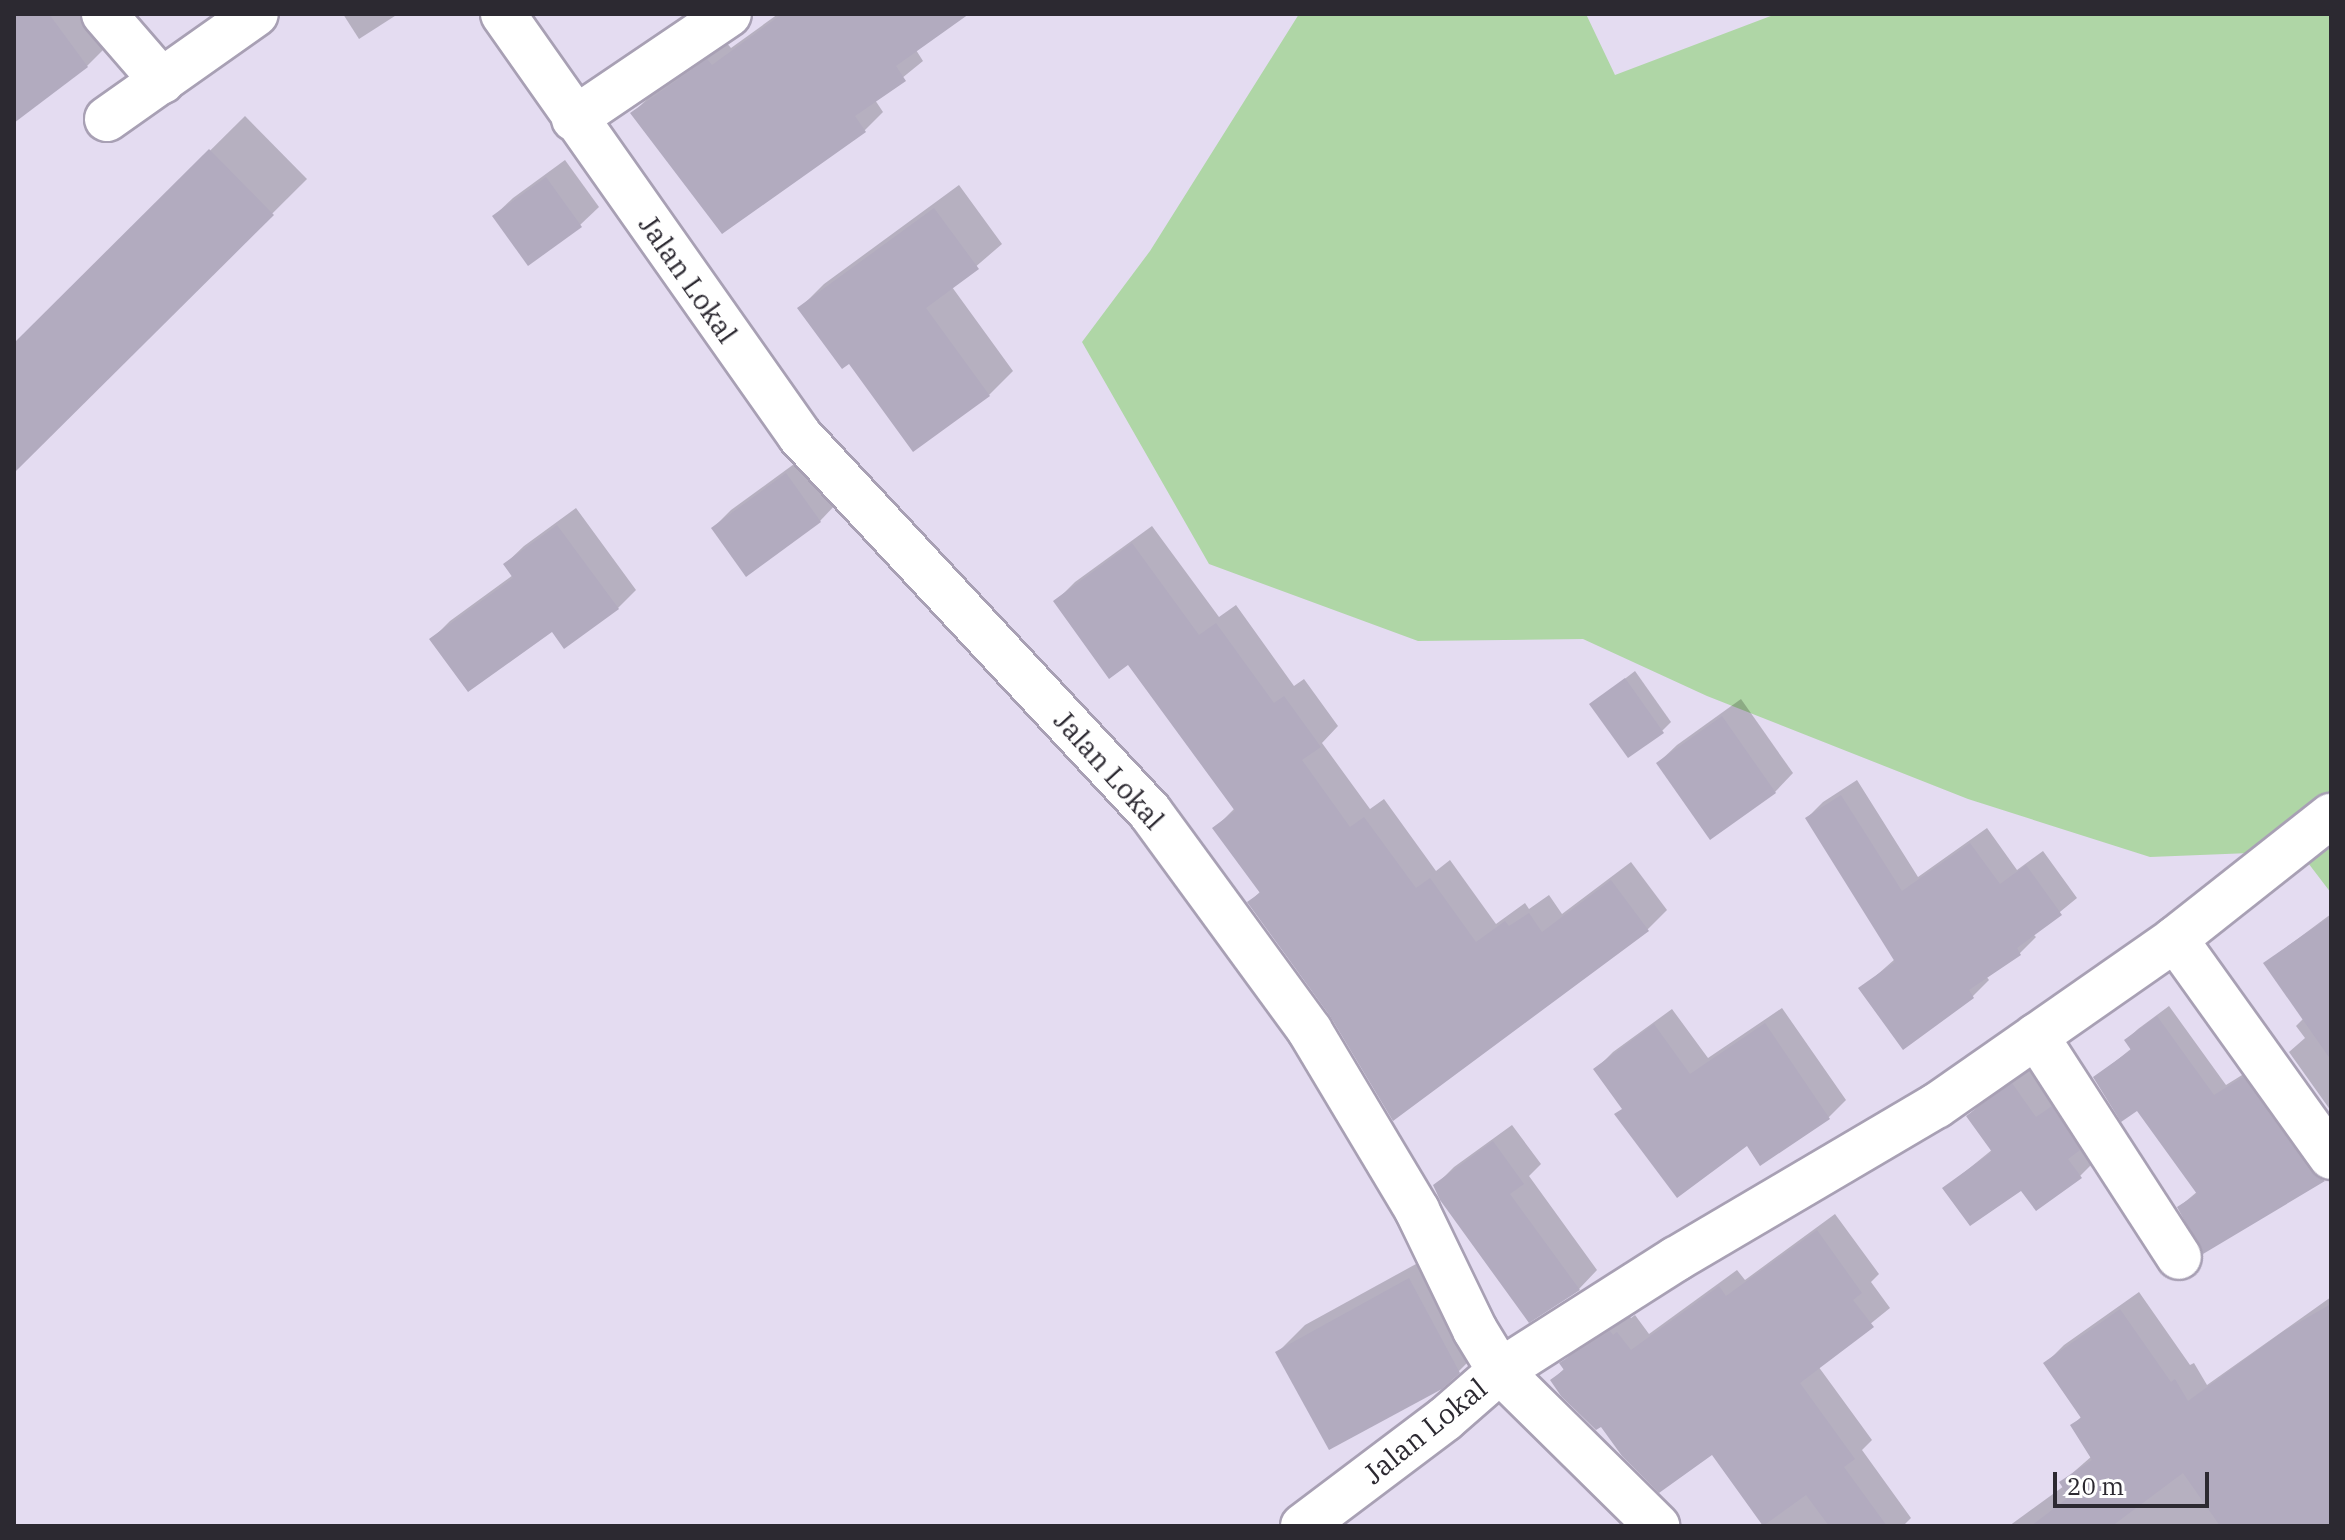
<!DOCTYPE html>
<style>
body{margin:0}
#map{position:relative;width:2345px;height:1540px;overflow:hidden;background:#e4dcf1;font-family:"IBM Plex Serif",serif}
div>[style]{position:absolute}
.green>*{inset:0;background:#afd6a6}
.shadow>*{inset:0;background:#0003}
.building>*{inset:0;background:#b2abbf}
.roads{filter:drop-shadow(2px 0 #a8a0b4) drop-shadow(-2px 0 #a8a0b4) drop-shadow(0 2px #a8a0b4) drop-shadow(0 -2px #a8a0b4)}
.minor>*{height:44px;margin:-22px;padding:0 22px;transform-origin:22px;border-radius:22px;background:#fff}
span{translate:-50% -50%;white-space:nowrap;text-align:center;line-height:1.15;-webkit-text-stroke:6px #fff;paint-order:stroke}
.street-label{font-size:28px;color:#2c2931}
.frame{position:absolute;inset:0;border:16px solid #2c2931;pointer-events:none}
.scale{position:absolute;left:2053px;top:1472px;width:156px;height:36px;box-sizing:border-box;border:4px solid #2c2931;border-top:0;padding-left:10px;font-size:24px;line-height:28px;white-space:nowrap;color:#2c2931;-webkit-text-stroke:6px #fff;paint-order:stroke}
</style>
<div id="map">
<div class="green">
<div style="clip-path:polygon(1299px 14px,1586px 14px,1615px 75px,1776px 14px,2331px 14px,2331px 893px,2299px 851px,2150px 857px,1968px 799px,1707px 696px,1583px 639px,1418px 641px,1209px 564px,1082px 342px,1150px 251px)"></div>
</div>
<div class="shadow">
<div style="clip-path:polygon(14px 14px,95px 14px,114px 39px,87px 66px,14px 98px)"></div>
<div style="clip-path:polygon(343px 14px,398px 14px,359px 39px)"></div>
<div style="clip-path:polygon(778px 14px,958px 14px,916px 50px,923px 61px,875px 100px,883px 112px,865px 130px,722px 231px,633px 113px,651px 95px,726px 42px,731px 48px)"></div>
<div style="clip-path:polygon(245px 116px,307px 179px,14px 471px,14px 345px)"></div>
<div style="clip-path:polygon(565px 160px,599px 207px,580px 225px,494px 216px,513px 198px)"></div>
<div style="clip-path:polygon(959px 185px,1002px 244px,952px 287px,1013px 371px,989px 395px,800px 308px,824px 284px)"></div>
<div style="clip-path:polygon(805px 456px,838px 502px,820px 521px,713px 528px,731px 510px)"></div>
<div style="clip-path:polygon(576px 508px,636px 590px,618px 608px,552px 629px,432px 639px,450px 621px,513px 575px,505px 564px,524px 546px)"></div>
<div style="clip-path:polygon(1152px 526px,1219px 617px,1236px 605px,1294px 686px,1304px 679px,1338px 726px,1322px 743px,1370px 809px,1384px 799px,1436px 871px,1450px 860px,1496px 924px,1525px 903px,1529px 909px,1549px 895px,1562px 914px,1631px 862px,1667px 910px,1648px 929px,1394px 1118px,1332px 1015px,1249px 902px,1261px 891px,1215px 828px,1235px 808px,1129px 662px,1056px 601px,1075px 582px)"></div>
<div style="clip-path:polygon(1635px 671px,1671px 722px,1662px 731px,1592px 704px)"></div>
<div style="clip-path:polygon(1741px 699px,1793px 773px,1775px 792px,1658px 763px,1677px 745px)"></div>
<div style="clip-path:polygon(1857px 780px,1918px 877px,1987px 828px,2017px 870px,2043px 851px,2077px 898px,2033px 934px,2036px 937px,2020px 953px,1986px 976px,1989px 980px,1973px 996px,1861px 989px,1895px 959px,1807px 818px,1823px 802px)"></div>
<div style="clip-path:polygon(2331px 914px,2331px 1111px,2289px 1052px,2305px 1038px,2296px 1026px,2304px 1018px,2265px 963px)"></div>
<div style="clip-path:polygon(2169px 1006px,2226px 1085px,2255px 1067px,2331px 1172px,2204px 1251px,2179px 1207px,2198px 1191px,2137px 1108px,2095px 1078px,2132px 1048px,2126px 1040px,2138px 1029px)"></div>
<div style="clip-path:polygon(1782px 1008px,1846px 1100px,1829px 1117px,1747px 1143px,1624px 1108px,1596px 1069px,1613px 1052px,1672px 1009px,1708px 1058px)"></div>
<div style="clip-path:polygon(2029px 1069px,2096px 1160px,2080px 1176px,2022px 1188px,1945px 1188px,1993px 1149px,1968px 1116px,1984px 1100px)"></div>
<div style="clip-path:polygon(1512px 1125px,1541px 1164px,1529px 1176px,1597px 1270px,1579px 1289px,1530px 1320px,1436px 1185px,1454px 1167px)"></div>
<div style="clip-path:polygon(1835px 1214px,1879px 1274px,1871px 1282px,1890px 1308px,1818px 1366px,1872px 1440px,1862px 1450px,1911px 1518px,1903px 1526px,1766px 1526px,1712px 1452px,1601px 1424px,1552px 1380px,1565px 1368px,1561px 1364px,1579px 1346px,1628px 1314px,1631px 1318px,1635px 1315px,1649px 1334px,1737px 1270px,1745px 1280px)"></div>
<div style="clip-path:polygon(1436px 1253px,1486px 1344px,1459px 1371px,1278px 1352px,1305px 1325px)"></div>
<div style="clip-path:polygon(2139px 1292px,2190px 1365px,2194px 1363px,2207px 1385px,2331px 1297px,2331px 1526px,2009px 1526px,2064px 1486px,2061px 1483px,2092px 1456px,2072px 1426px,2082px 1416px,2045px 1364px,2064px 1345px)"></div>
</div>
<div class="building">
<div style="clip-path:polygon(14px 14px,49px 14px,88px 67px,14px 123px)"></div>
<div style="clip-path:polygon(782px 14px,969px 14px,896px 66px,906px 81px,855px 116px,866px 132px,722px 234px,630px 113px,707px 59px,712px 65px)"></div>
<div style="clip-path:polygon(209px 149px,274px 215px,14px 473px,14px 343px)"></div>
<div style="clip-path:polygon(546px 177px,582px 227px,528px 266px,492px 216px)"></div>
<div style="clip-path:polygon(934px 208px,979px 269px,926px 308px,990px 396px,913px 452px,849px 364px,842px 369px,797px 308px)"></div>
<div style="clip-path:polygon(786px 473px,821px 522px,746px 577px,711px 528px)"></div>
<div style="clip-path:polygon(557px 525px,619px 609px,564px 649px,552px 632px,468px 692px,429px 639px,513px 578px,503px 564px)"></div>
<div style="clip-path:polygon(1132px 543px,1199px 635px,1216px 623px,1274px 703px,1284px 696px,1321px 747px,1302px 760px,1350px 827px,1364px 817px,1416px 888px,1430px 878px,1476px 942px,1505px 921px,1509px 926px,1529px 913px,1542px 932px,1611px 880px,1649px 931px,1393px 1121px,1330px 1016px,1247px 902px,1260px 893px,1212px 828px,1235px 811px,1128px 665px,1109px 679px,1053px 601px)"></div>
<div style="clip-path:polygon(1625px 678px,1664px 733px,1628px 758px,1589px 704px)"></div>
<div style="clip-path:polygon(1722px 716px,1776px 793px,1710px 840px,1656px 763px)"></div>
<div style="clip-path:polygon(1841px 795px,1902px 891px,1970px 843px,2000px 884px,2026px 865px,2062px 915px,2017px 948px,2021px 955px,1969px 990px,1974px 998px,1903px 1050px,1858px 988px,1895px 962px,1805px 818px)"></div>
<div style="clip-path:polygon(2331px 916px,2331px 1060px,2263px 963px)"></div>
<div style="clip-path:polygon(2157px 1016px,2214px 1095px,2243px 1077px,2311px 1172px,2325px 1181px,2203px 1254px,2177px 1207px,2197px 1194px,2137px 1111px,2121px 1122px,2093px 1077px,2131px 1050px,2124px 1040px)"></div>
<div style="clip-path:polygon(1765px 1023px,1830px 1119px,1760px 1166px,1747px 1146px,1677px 1198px,1614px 1114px,1622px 1109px,1593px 1069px,1654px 1024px,1690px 1074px)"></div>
<div style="clip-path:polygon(2012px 1083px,2036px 1117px,2052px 1106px,2080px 1150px,2068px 1159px,2082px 1178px,2036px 1211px,2021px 1191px,1970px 1226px,1942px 1188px,1992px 1152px,1966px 1116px)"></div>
<div style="clip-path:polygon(1493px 1141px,1524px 1184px,1510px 1194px,1580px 1290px,1529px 1323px,1440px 1200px,1433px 1185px)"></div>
<div style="clip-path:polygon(1817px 1230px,1862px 1293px,1853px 1300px,1874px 1327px,1800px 1383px,1855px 1459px,1844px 1467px,1887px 1526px,1829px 1526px,1806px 1495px,1763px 1526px,1712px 1455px,1659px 1493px,1622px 1456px,1601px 1427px,1596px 1430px,1561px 1396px,1550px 1380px,1564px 1370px,1559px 1363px,1610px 1331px,1613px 1335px,1617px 1332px,1631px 1350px,1719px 1286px,1726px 1296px)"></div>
<div style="clip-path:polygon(1409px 1278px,1460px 1373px,1442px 1389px,1329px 1450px,1275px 1352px)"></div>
<div style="clip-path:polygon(2331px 1304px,2331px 1526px,2220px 1526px,2183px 1473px,2112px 1526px,2031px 1526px,2069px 1497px,2059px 1482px,2092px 1460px,2070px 1425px,2081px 1418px,2043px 1363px,2120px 1309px,2171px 1382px,2175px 1379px,2188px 1401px,2284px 1331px)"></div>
</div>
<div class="roads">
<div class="minor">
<div style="left:104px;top:14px;width:89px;rotate:49.1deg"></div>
<div style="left:503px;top:14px;width:516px;rotate:54.86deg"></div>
<div style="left:800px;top:436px;width:514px;rotate:47.05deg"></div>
<div style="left:1150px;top:812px;width:271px;rotate:53.8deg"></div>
<div style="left:1310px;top:1031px;width:209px;rotate:59.1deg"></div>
<div style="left:1417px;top:1210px;width:133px;rotate:64.2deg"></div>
<div style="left:1475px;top:1330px;width:48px;rotate:58.6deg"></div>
<div style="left:1500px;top:1371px;width:221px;rotate:44.6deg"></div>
<div style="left:107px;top:119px;width:182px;rotate:-35.2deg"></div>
<div style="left:574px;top:119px;width:187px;rotate:-34.1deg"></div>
<div style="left:2175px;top:939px;width:268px;rotate:54.4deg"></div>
<div style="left:2036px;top:1036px;width:263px;rotate:57.1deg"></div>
<div style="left:1303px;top:1526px;width:178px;rotate:-37deg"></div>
<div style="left:1445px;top:1419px;width:73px;rotate:-41.1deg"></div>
<div style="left:1500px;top:1371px;width:209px;rotate:-32.5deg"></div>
<div style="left:1676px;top:1259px;width:302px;rotate:-30.5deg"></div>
<div style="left:1936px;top:1106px;width:292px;rotate:-34.9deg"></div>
<div style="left:2175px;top:939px;width:199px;rotate:-38.3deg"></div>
</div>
</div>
<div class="street-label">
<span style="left:688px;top:279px;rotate:55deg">Jalan Lokal</span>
<span style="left:1109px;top:770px;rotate:48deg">Jalan Lokal</span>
<span style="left:1425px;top:1431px;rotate:-39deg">Jalan Lokal</span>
</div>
<div class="frame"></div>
<div class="scale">20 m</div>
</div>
